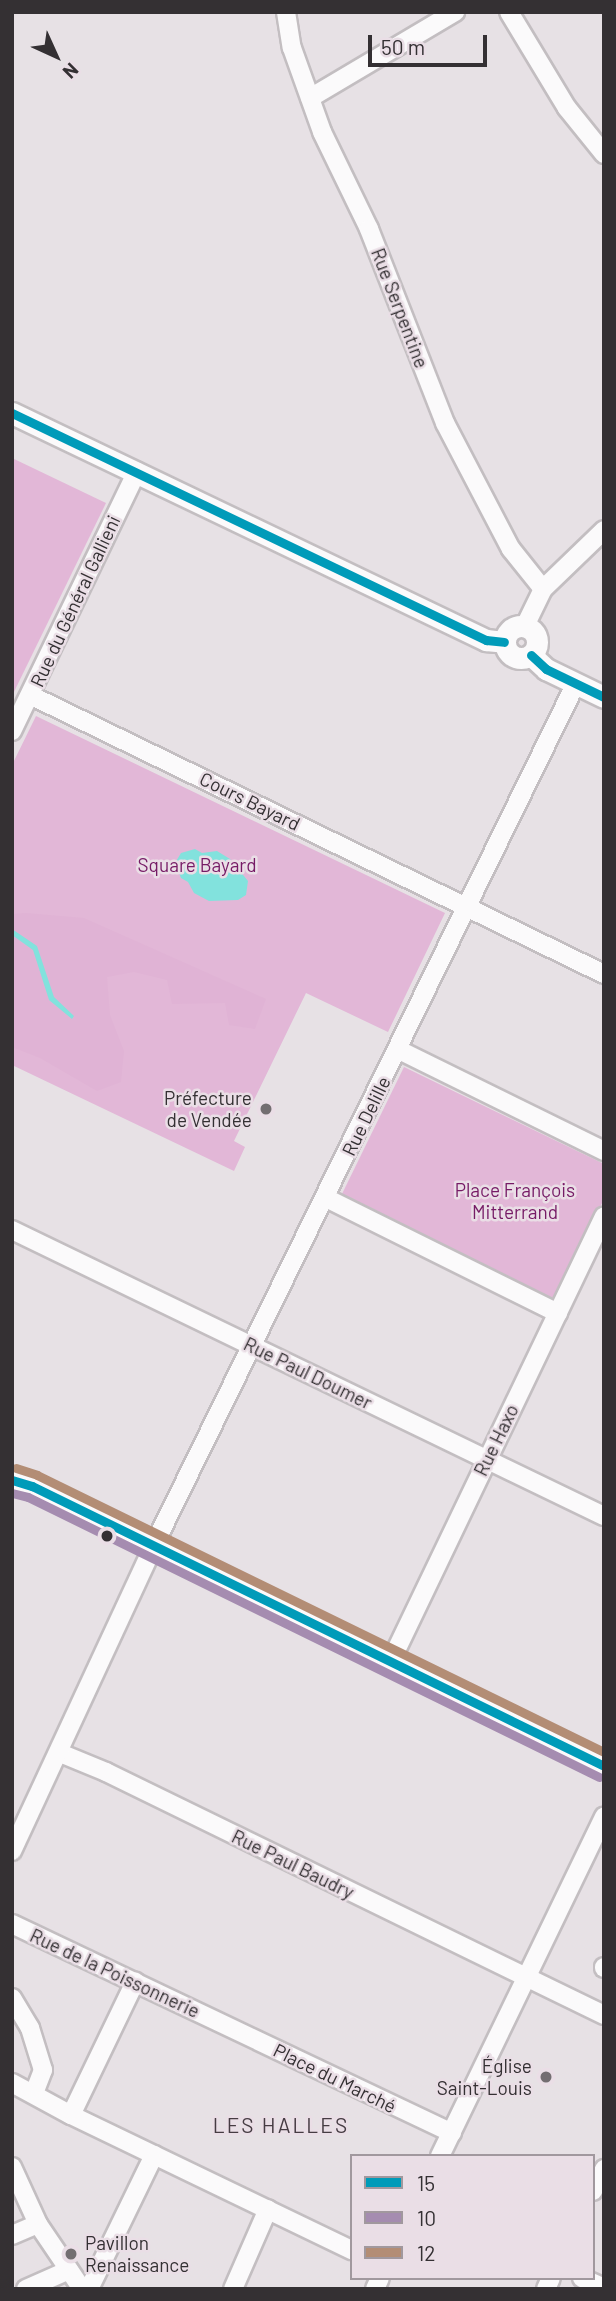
<!DOCTYPE html>
<meta charset="utf-8">
<style>
body{margin:0}
#map{position:relative;width:616px;height:2301px;overflow:hidden;background:#e7e1e5;font-family:Barlow,sans-serif}
div>[style]{position:absolute}
.green>*{inset:0;background:#e2b7d7}
.forest>*{inset:0;background:#e0b3d5}
.water>*{inset:0;background:#82e2dd}
.roads{filter:drop-shadow(2px 0 #c3bec1) drop-shadow(-2px 0 #c3bec1) drop-shadow(0 2px #c3bec1) drop-shadow(0 -2px #c3bec1)}
.minor>*{height:18px;margin:-9px;padding:0 9px;transform-origin:9px;border-radius:9px;background:#fbfafb}
.major>*{height:21px;margin:-10.5px;padding:0 10.5px;transform-origin:10.5px;border-radius:10.5px;background:#fbfafb}
.major>.ring{margin:-10.5px;padding:0;box-sizing:content-box;background:none;border:21px solid #fbfafb;border-radius:50%}
.bus-1>*{height:9px;margin:-4.5px;padding:0 4.5px;transform-origin:4.5px;border-radius:4.5px;background:#009bb9}
.bus-2>*{height:9px;margin:-4.5px;padding:0 4.5px;transform-origin:4.5px;border-radius:4.5px;background:#a58cb0}
.bus-3>*{height:9px;margin:-4.5px;padding:0 4.5px;transform-origin:4.5px;border-radius:4.5px;background:#b38d75}
.dots>*{width:19px;height:19px;translate:-50% -50%;box-sizing:border-box;border:4px solid #eadee6;border-radius:50%}
span{translate:-50% -50%;white-space:nowrap;text-align:center;line-height:1.15;-webkit-text-stroke:5px #eadee6;paint-order:stroke}
.street-label{font-size:19px;color:#343033}
.park-label{font-size:19px;color:#761b66}
.poi-label{font-size:19px;color:#343033}
.right{translate:-100% -50%;text-align:right}
.left{translate:0 -50%;text-align:left}
.neighbourhood-label{font-size:21px;color:#463c43;letter-spacing:2px}
.frame{position:absolute;inset:0;border:14px solid #343033;pointer-events:none}
.legend{position:absolute;left:350px;top:2154px;width:245px;height:126px;box-sizing:border-box;background:#eadee6;border:2px solid #a1989e;margin:0;padding:9px 12px;list-style:none;font-size:21px;color:#343033}
.legend li{display:flex;align-items:center;gap:14px;height:35px}
.legend b{width:35px;border:2px solid #a1989e}
.north{position:absolute;left:21px;top:21px;width:70px;height:70px;-webkit-text-stroke:5px #eadee6;paint-order:stroke;rotate:135deg;font-size:19px;font-weight:700;line-height:28px;text-align:center;color:#343033}
.north::after{content:'';display:block;margin:auto;width:24px;height:32px;background:#343033;clip-path:polygon(50% 0,100% 100%,50% 72%,0 100%)}
.scale{position:absolute;left:368px;top:35px;width:119px;height:32px;box-sizing:border-box;border:4px solid #343033;border-top:0;padding-left:9px;font-size:21px;line-height:24px;white-space:nowrap;color:#343033;-webkit-text-stroke:5px #eadee6;paint-order:stroke}
</style>
<div id="map">
<div class="green">
<div style="clip-path:polygon(12px 458px,106px 503px,12px 696px)"></div>
<div style="clip-path:polygon(36px 716px,445px 913px,388px 1032px,306px 993px,234px 1141px,245px 1147px,234px 1171px,12px 1065px,12px 765px)"></div>
<div style="clip-path:polygon(404px 1067px,604px 1164px,604px 1199px,555px 1300px,341px 1196px)"></div>
</div>
<div class="forest">
<div style="clip-path:polygon(26px 913px,84px 918px,266px 999px,255px 1029px,229px 1025px,225px 1003px,172px 1004px,167px 980px,134px 972px,107px 977px,110px 1015px,124px 1051px,121px 1082px,97px 1091px,40px 1058px,12px 1047px,12px 914px)"></div>
</div>
<div class="water">
<div style="clip-path:polygon(195px 849px,202px 853px,217px 851px,230px 859px,248px 881px,246px 895px,238px 900px,209px 901px,194px 893px,188px 882px,181px 878px,175px 863px,181px 853px)"></div>
<div style="clip-path:polygon(12px 929px,37px 946px,54px 997px,74px 1016px,72px 1019px,49px 1000px,33px 950px,12px 935px)"></div>
</div>
<div class="roads">
<div class="minor">
<div style="left:286px;top:12px;width:36px;rotate:81deg"></div>
<div style="left:292px;top:48px;width:89px;rotate:70.3deg"></div>
<div style="left:322px;top:132px;width:108px;rotate:64.1deg"></div>
<div style="left:369px;top:229px;width:208px;rotate:68.6deg"></div>
<div style="left:445px;top:423px;width:142px;rotate:62.4deg"></div>
<div style="left:511px;top:549px;width:51px;rotate:51.3deg"></div>
<div style="left:509px;top:12px;width:112px;rotate:58.9deg"></div>
<div style="left:567px;top:108px;width:59px;rotate:51.2deg"></div>
<div style="left:310px;top:98px;width:169px;rotate:-30.7deg"></div>
<div style="left:525px;top:626px;width:41px;rotate:-64.1deg"></div>
<div style="left:543px;top:589px;width:85px;rotate:-44deg"></div>
<div style="left:30px;top:695px;width:638px;rotate:25.92deg"></div>
<div style="left:12px;top:731px;width:288px;rotate:-64.3deg"></div>
<div style="left:399px;top:1050px;width:229px;rotate:26.2deg"></div>
<div style="left:326px;top:1198px;width:259px;rotate:26.4deg"></div>
<div style="left:12px;top:1230px;width:657px;rotate:25.79deg"></div>
<div style="left:12px;top:1480px;width:21px;rotate:17deg"></div>
<div style="left:32px;top:1486px;width:637px;rotate:26.08deg"></div>
<div style="left:390px;top:1663px;width:495px;rotate:-64.4deg"></div>
<div style="left:60px;top:1753px;width:50px;rotate:22.4deg"></div>
<div style="left:106px;top:1772px;width:554px;rotate:26.01deg"></div>
<div style="left:12px;top:1851px;width:335px;rotate:-65.1deg"></div>
<div style="left:153px;top:1547px;width:962px;rotate:-63.91deg"></div>
<div style="left:12px;top:1924px;width:487px;rotate:25.4deg"></div>
<div style="left:604px;top:1967px;width:1px;rotate:90deg"></div>
<div style="left:12px;top:1998px;width:35px;rotate:59deg"></div>
<div style="left:30px;top:2028px;width:44px;rotate:72.8deg"></div>
<div style="left:43px;top:2070px;width:25px;rotate:111deg"></div>
<div style="left:12px;top:2083px;width:67px;rotate:28.5deg"></div>
<div style="left:71px;top:2115px;width:312px;rotate:25.7deg"></div>
<div style="left:71px;top:2115px;width:148px;rotate:-64.3deg"></div>
<div style="left:440px;top:2156px;width:377px;rotate:-64.2deg"></div>
<div style="left:12px;top:2167px;width:63px;rotate:65.5deg"></div>
<div style="left:593px;top:2191px;width:25px;rotate:-63deg"></div>
<div style="left:12px;top:2235px;width:28px;rotate:-23deg"></div>
<div style="left:38px;top:2224px;width:78px;rotate:55.9deg"></div>
<div style="left:582px;top:2278px;width:24px;rotate:24deg"></div>
<div style="left:26px;top:2289px;width:47px;rotate:-23.8deg"></div>
<div style="left:89px;top:2289px;width:149px;rotate:-64.1deg"></div>
<div style="left:233px;top:2289px;width:87px;rotate:-66.4deg"></div>
<div style="left:375px;top:2289px;width:12px;rotate:-66deg"></div>
<div style="left:546px;top:2289px;width:12px;rotate:-66deg"></div>
</div>
<div class="major">
<div style="left:12px;top:413px;width:526px;rotate:25.59deg"></div>
<div style="left:486px;top:640px;width:18px;rotate:6deg"></div>
<div class="ring" style="left:505px;top:626px;width:11px;height:11px"></div>
<div style="left:531px;top:655px;width:21px;rotate:43deg"></div>
<div style="left:546px;top:669px;width:64px;rotate:25.8deg"></div>
</div>
</div>
<div class="bus-1">
<div style="left:12px;top:413px;width:526px;rotate:25.59deg"></div>
<div style="left:486px;top:640px;width:18px;rotate:6deg"></div>
<div style="left:531px;top:655px;width:21px;rotate:43deg"></div>
<div style="left:546px;top:669px;width:64px;rotate:25.8deg"></div>
<div style="left:12px;top:1480px;width:21px;rotate:17deg"></div>
<div style="left:32px;top:1486px;width:637px;rotate:26.08deg"></div>
</div>
<div class="bus-2">
<div style="left:12px;top:1493px;width:16px;rotate:14deg"></div>
<div style="left:28px;top:1497px;width:636px;rotate:26.12deg"></div>
</div>
<div class="bus-3">
<div style="left:16px;top:1468px;width:22px;rotate:18deg"></div>
<div style="left:37px;top:1475px;width:631px;rotate:26.04deg"></div>
</div>
<div class="dots">
<div style="left:266px;top:1109px;background:#736e71"></div>
<div style="left:107px;top:1536px;background:#343033"></div>
<div style="left:546px;top:2077px;background:#736e71"></div>
<div style="left:71px;top:2254px;background:#736e71"></div>
</div>
<div class="street-label">
<span style="left:400px;top:308px;rotate:69deg">Rue Serpentine</span>
<span style="left:75px;top:601px;rotate:-65deg">Rue du Général Gallieni</span>
<span style="left:250px;top:801px;rotate:26deg">Cours Bayard</span>
<span style="left:366px;top:1116px;rotate:-64deg">Rue Delille</span>
<span style="left:308px;top:1373px;rotate:26deg">Rue Paul Doumer</span>
<span style="left:496px;top:1440px;rotate:-64deg">Rue Haxo</span>
<span style="left:293px;top:1864px;rotate:26deg">Rue Paul Baudry</span>
<span style="left:115px;top:1973px;rotate:25deg">Rue de la Poissonnerie</span>
<span style="left:335px;top:2078px;rotate:26deg">Place du Marché</span>
</div>
<div class="park-label">
<span style="left:197px;top:865px">Square Bayard</span>
<span style="left:515px;top:1201px">Place François<br>Mitterrand</span>
</div>
<div class="poi-label">
<span class="right" style="left:252px;top:1109px">Préfecture<br>de Vendée</span>
<span class="right" style="left:532px;top:2077px">Église<br>Saint-Louis</span>
<span class="left" style="left:85px;top:2254px">Pavillon<br>Renaissance</span>
</div>
<div class="neighbourhood-label">
<span style="left:281px;top:2125px">LES HALLES</span>
</div>
<div class="frame"></div>
<ul class="legend">
<li><b style="height:9px;background:#009bb9"></b>15</li>
<li><b style="height:9px;background:#a58cb0"></b>10</li>
<li><b style="height:9px;background:#b38d75"></b>12</li>
</ul>
<div class="north">N</div>
<div class="scale">50 m</div>
</div>
